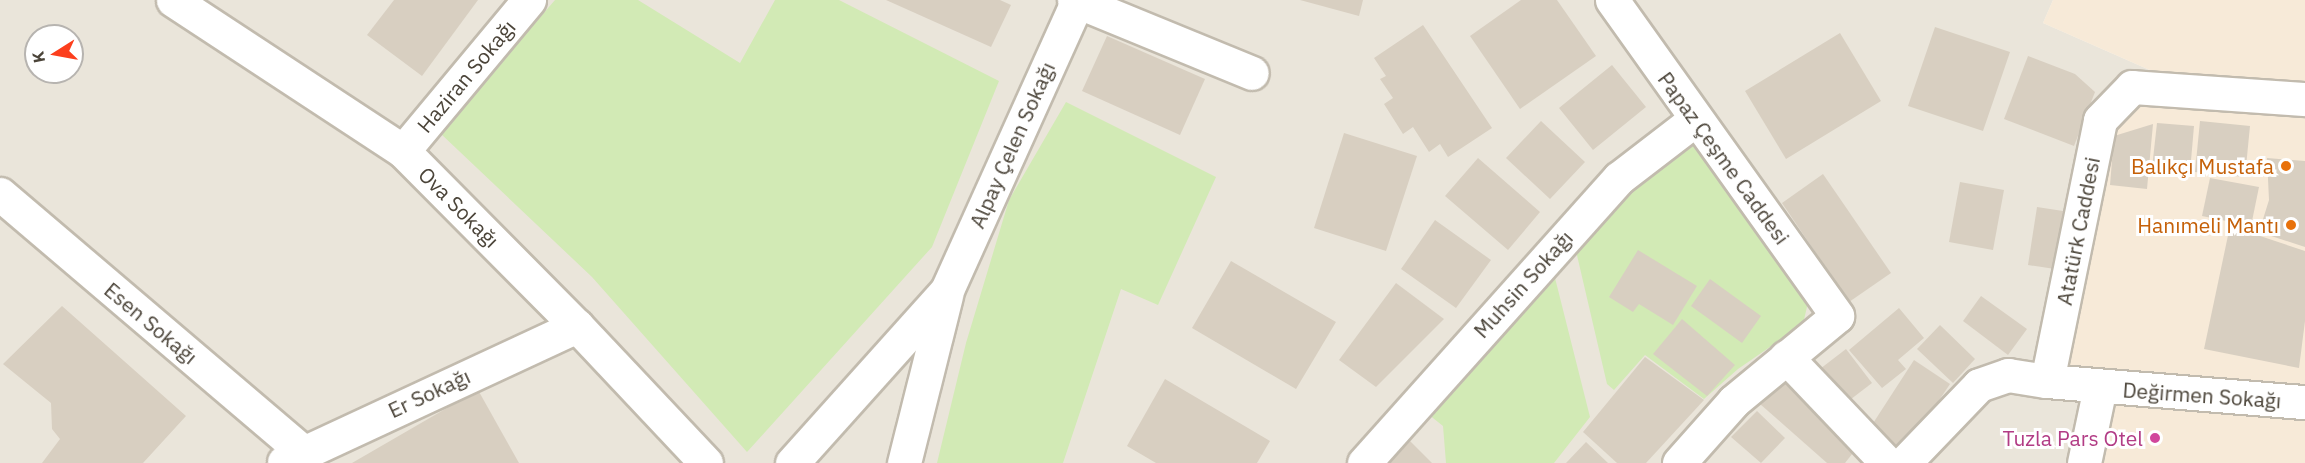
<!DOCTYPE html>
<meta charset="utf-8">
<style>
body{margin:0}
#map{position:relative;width:2305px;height:463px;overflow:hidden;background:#f6f3ec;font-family:"IBM Plex Sans",sans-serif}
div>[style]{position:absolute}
.residential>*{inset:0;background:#eae5da}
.commercial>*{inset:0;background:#f7ead8}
.green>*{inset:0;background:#d2eab5}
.building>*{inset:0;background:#d8cfc1}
.roads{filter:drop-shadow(2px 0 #c2bbae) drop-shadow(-2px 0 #c2bbae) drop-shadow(0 2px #c2bbae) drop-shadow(0 -2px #c2bbae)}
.minor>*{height:33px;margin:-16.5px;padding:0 16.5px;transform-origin:16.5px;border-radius:16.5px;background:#fff}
.tertiary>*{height:33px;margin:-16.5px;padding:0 16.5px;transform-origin:16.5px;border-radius:16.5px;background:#fff}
.dots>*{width:16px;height:16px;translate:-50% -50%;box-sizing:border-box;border:3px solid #fff;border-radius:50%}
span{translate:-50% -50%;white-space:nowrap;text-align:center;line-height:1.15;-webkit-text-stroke:6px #fff;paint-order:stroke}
.street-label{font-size:21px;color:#4b4439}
.food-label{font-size:21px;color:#c56008}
.right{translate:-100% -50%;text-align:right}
.hotel-label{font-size:21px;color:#b23c85}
.north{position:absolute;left:24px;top:24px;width:60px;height:60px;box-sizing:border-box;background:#fff;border:2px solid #b7b4b0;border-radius:50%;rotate:259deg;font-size:16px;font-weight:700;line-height:24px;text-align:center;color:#4b4439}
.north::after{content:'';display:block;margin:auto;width:21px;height:27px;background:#fc3f1d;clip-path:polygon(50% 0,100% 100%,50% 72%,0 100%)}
</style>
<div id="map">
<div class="residential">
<div style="clip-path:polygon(evenodd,0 0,2053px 0,2043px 23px,2152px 71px,2110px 122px,2092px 375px,2075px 463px,0 463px,0 0,36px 36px,72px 36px,72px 72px,36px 72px,36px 36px)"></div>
</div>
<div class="commercial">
<div style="clip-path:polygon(2053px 0,2305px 0,2305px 463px,2075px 463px,2092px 376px,2063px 370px,2110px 121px,2152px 71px,2043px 23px)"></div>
</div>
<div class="green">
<div style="clip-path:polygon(555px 0,638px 0,740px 63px,775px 0,839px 0,999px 81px,932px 247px,747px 452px,592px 277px,440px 133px)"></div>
<div style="clip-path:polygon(1066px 102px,1216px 177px,1158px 305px,1121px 289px,1063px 463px,937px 463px,966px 343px,1009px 200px)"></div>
<div style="clip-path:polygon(1689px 138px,1701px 141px,1810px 294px,1803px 324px,1738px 369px,1704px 399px,1645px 355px,1614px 390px,1607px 384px,1576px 251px,1615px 199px)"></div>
<div style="clip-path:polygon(1553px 270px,1590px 417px,1554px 463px,1446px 463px,1443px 426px,1428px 414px)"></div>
</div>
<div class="building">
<div style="clip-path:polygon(394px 0,478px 0,422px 76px,367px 35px)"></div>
<div style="clip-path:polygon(886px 0,1000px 0,1011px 5px,991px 47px)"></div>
<div style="clip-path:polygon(1300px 0,1363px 0,1359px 16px)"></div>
<div style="clip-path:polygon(1521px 0,1557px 0,1596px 56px,1520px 109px,1470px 36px)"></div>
<div style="clip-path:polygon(1423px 25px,1492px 128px,1448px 157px,1440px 144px,1429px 152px,1413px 127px,1403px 134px,1384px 104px,1393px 98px,1380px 79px,1386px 76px,1374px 58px)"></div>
<div style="clip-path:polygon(1935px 27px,2010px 52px,1983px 131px,1908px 106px)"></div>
<div style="clip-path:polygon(1840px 33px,1881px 101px,1786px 159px,1745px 91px)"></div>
<div style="clip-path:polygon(1107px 36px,1205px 79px,1180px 135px,1082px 91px)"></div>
<div style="clip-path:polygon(2028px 56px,2075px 74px,2095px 92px,2074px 146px,2004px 119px)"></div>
<div style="clip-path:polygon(1612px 65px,1646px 107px,1593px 150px,1559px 108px)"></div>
<div style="clip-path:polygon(1541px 121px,1585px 162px,1550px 199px,1506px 158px)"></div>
<div style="clip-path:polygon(2200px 121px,2250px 126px,2245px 177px,2195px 172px)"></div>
<div style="clip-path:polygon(2157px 123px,2194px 126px,2190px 172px,2152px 168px)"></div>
<div style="clip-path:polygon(2153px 124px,2147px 189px,2110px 185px,2114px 136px)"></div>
<div style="clip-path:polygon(1344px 133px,1417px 156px,1386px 251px,1314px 228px)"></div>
<div style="clip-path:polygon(1478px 158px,1540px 212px,1508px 250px,1445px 196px)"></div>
<div style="clip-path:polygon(2267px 158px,2305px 161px,2305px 247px,2259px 232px,2269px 200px)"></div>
<div style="clip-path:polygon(1823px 174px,1891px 273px,1849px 302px,1782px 203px)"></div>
<div style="clip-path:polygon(2210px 178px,2259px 187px,2251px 226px,2202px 216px)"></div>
<div style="clip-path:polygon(1960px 182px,2004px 190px,1993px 250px,1949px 242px)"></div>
<div style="clip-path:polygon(2037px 207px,2063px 211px,2055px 269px,2028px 265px)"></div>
<div style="clip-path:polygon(1435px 220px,1491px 260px,1456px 308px,1401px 269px)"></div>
<div style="clip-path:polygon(2230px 226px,2305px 251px,2305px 321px,2299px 368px,2204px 349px)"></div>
<div style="clip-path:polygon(1638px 250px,1697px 286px,1673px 325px,1639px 304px,1633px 312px,1609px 297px)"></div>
<div style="clip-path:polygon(1231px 261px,1336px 322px,1296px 389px,1192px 328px)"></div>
<div style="clip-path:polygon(1710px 279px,1761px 316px,1742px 343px,1691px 306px)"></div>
<div style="clip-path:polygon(1396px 283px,1444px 319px,1376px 387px,1339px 360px)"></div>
<div style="clip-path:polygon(1981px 296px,2027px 329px,2008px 355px,1963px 321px)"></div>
<div style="clip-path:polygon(62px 306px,186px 416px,143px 463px,42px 463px,60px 439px,52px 429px,51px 403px,3px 364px)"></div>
<div style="clip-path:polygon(1899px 308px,1924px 338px,1898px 360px,1906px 369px,1882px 388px,1849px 350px)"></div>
<div style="clip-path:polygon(1682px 319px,1735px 365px,1707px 396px,1653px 354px)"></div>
<div style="clip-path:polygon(1940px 325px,1975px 359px,1953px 383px,1917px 349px)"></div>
<div style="clip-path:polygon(1846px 349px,1872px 383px,1842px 406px,1816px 372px)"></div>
<div style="clip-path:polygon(1645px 357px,1704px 400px,1646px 463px,1617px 463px,1583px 432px)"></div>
<div style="clip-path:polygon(1914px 360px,1950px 384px,1903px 454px,1868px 431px)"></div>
<div style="clip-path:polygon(1794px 373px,1860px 444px,1845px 463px,1827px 463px,1760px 404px)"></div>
<div style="clip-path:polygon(1165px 379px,1270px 441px,1257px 463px,1156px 463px,1127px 446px)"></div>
<div style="clip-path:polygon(478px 390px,519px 463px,352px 463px)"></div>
<div style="clip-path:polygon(1757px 411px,1785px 438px,1761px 463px,1731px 437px)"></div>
<div style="clip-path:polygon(1410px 441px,1432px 463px,1389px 463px)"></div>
<div style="clip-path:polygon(1586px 442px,1608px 463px,1566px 463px)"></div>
</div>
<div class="roads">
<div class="minor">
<div style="left:173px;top:0;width:275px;rotate:33.3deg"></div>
<div style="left:403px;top:151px;width:247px;rotate:45.2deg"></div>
<div style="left:577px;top:326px;width:188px;rotate:46.7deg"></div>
<div style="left:1074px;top:0;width:192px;rotate:22.3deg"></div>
<div style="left:403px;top:151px;width:197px;rotate:-50.2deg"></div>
<div style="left:0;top:194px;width:397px;rotate:40.4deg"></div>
<div style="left:1786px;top:357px;width:146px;rotate:46.4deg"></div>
<div style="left:2047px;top:381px;width:259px;rotate:4.7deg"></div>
<div style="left:284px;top:462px;width:323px;rotate:-24.9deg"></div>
<div style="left:792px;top:463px;width:232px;rotate:-48.1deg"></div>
<div style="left:947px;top:290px;width:318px;rotate:-65.7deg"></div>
<div style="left:904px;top:463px;width:172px;rotate:-75.9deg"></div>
<div style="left:1364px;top:463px;width:382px;rotate:-48.2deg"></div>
<div style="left:1619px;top:178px;width:97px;rotate:-37.5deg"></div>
<div style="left:2084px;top:463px;width:78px;rotate:-78.1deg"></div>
</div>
<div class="tertiary">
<div style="left:1612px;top:0;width:388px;rotate:54.5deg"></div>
<div style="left:1837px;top:316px;width:134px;rotate:140.5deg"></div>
<div style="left:1734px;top:401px;width:83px;rotate:131.6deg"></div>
<div style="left:1904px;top:463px;width:108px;rotate:-46.1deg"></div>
<div style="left:1979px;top:385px;width:31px;rotate:-19deg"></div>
<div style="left:2008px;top:375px;width:39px;rotate:9deg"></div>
<div style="left:2047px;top:381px;width:266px;rotate:-78.5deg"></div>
<div style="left:2100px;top:120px;width:46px;rotate:-45.9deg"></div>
<div style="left:2132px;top:87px;width:173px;rotate:4deg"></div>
</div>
</div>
<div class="dots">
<div style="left:2286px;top:166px;background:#e8710a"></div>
<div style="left:2291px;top:225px;background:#e8710a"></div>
<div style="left:2155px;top:438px;background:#d1479c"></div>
</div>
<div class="street-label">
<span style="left:466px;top:76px;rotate:-50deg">Haziran Sokağı</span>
<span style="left:1012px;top:145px;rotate:-66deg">Alpay Çelen Sokağı</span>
<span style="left:1724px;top:158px;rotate:54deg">Papaz Çeşme Caddesi</span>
<span style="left:459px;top:207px;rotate:45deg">Ova Sokağı</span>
<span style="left:2078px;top:231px;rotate:-79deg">Atatürk Caddesi</span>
<span style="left:1523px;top:284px;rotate:-48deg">Muhsin Sokağı</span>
<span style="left:151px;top:323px;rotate:40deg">Esen Sokağı</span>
<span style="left:429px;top:393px;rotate:-25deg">Er Sokağı</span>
<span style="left:2202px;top:395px;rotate:4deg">Değirmen Sokağı</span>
</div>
<div class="food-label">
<span class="right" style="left:2274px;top:166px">Balıkçı Mustafa</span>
<span class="right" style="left:2279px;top:225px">Hanımeli Mantı</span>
</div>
<div class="hotel-label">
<span class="right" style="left:2143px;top:438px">Tuzla Pars Otel</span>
</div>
<div class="north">K</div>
</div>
